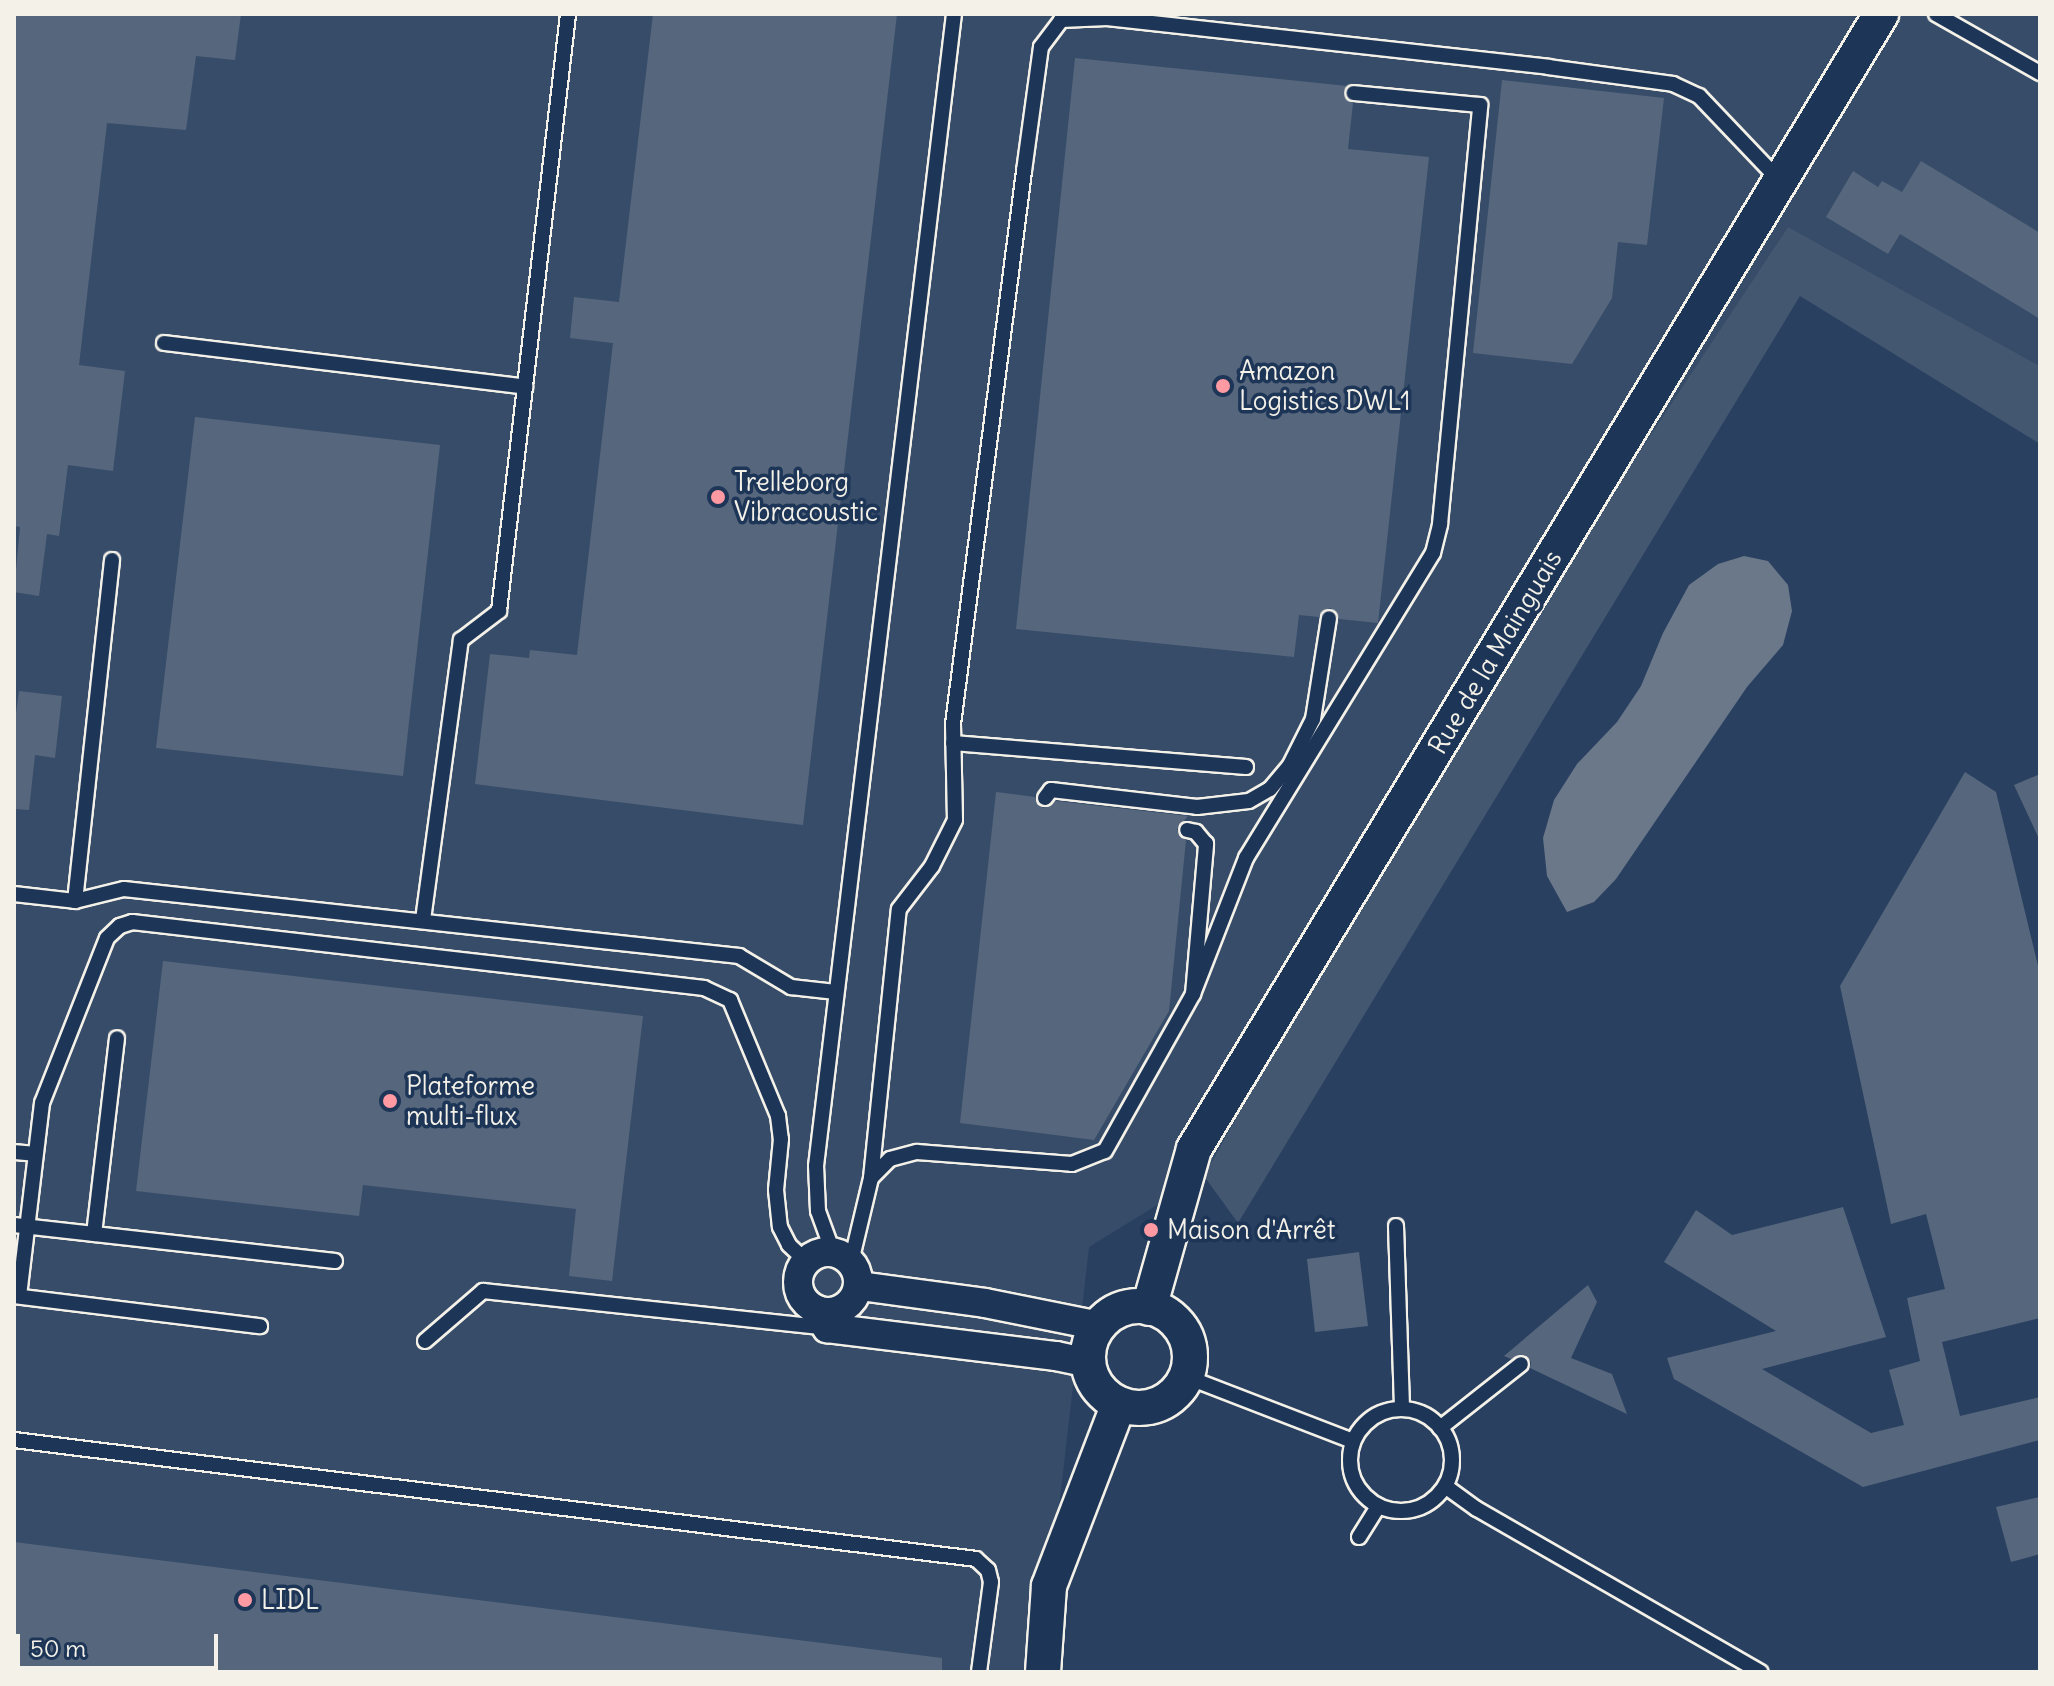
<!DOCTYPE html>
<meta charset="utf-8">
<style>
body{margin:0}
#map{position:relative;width:2054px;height:1686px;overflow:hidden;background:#2a4060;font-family:Delius,sans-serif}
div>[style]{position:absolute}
.built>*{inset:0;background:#374c69}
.green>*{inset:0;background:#445771}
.water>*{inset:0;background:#6a788a}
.building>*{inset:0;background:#56677d}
.roads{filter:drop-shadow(2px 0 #f4f1e8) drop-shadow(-2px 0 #f4f1e8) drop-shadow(0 2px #f4f1e8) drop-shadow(0 -2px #f4f1e8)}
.service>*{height:14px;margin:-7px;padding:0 7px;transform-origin:7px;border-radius:7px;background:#1d3557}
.service>.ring{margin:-7px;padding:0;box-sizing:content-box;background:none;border:14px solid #1d3557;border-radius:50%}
.minor>*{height:28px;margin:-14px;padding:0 14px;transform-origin:14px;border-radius:14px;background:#1d3557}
.minor>.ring{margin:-14px;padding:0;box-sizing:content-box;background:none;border:28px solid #1d3557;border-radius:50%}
.tertiary>*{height:34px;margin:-17px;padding:0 17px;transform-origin:17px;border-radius:17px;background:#1d3557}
.tertiary>.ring{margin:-17px;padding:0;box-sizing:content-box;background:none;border:34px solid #1d3557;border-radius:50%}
.dots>*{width:22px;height:22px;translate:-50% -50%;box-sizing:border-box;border:4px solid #1d3557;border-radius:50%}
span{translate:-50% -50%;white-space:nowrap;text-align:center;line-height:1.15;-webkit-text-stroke:7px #1d3557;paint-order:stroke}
.poi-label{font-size:26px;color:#f4f1e8}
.left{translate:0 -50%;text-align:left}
.street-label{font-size:26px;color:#f4f1e8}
.frame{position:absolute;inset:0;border:16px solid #f4f1e8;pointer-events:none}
.scale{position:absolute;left:16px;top:1634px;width:202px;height:36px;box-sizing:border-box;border:4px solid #f4f1e8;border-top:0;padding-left:10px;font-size:24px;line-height:28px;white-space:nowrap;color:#f4f1e8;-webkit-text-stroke:6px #1d3557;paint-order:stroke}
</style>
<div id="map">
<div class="built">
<div style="clip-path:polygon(14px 14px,2040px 14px,2040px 366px,1788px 227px,1349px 914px,1204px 1176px,1089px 1247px,1040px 1672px,14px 1672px)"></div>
</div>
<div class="green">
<div style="clip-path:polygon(1788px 227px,2040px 366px,2040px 444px,1800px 296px,1238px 1223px,1204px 1176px,1349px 914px,1488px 682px)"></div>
</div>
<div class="water">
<div style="clip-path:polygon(1744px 556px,1768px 561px,1788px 585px,1792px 611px,1783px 645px,1747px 687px,1616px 879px,1594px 902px,1567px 912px,1547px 876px,1543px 838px,1554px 800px,1577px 764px,1617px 722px,1641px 686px,1663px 633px,1689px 585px,1718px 564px)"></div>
</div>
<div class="building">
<div style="clip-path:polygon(14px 14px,241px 14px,235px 60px,196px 56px,186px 130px,107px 123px,79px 365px,125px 371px,113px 471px,68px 465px,59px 536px,47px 534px,39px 596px,14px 592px,20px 527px,14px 526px)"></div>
<div style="clip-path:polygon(653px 14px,897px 14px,803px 825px,475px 784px,490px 654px,529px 658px,530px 650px,577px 655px,613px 343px,570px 338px,574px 297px,619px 302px)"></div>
<div style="clip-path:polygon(1075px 58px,1347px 86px,1345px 96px,1353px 103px,1348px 149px,1429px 157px,1378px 623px,1339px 619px,1336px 611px,1330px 608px,1319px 617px,1299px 615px,1294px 657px,1016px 629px)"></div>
<div style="clip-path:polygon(1502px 80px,1664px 98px,1647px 245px,1618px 242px,1612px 298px,1572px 364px,1473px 353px)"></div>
<div style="clip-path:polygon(1921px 161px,2040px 233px,2040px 319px,1900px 234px,1888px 254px,1826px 217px,1853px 171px,1878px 187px,1882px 181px,1902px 192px)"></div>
<div style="clip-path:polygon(195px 417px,440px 445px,403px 776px,156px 748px)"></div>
<div style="clip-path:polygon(19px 691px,62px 696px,55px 758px,35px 755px,29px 810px,14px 809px,14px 729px)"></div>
<div style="clip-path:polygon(1965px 772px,1996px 792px,2040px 974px,2040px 1318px,1942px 1342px,1960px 1416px,2040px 1397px,2040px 1440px,1863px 1487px,1674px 1379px,1667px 1358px,1776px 1331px,1664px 1262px,1696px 1210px,1732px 1235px,1843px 1207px,1886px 1337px,1762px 1369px,1871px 1433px,1904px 1425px,1889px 1370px,1920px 1361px,1907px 1298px,1945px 1289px,1926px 1214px,1891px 1224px,1840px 986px)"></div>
<div style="clip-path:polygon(2040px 774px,2040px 841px,2014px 785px)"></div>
<div style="clip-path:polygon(996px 792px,1035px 797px,1043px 808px,1056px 801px,1188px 816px,1177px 829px,1180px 837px,1186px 840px,1169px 1011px,1094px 1140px,960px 1123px)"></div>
<div style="clip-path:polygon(163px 961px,643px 1016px,612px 1281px,569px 1276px,576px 1209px,363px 1185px,359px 1216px,136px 1191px)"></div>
<div style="clip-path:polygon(1359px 1252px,1368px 1326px,1315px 1332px,1307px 1259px)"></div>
<div style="clip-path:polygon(1588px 1285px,1597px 1302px,1571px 1358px,1612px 1374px,1627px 1414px,1530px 1368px,1531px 1362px,1525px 1355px,1511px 1359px,1504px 1356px)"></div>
<div style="clip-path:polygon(2040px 1497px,2040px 1554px,2011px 1562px,1996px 1507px)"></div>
<div style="clip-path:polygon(14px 1542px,942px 1658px,942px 1672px,14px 1672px)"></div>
</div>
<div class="roads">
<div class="service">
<div style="left:1936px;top:14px;width:120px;rotate:29.6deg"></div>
<div style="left:164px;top:343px;width:364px;rotate:6.9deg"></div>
<div style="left:953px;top:743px;width:294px;rotate:4.7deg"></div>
<div style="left:1045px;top:798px;width:10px;rotate:-53deg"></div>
<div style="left:1051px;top:790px;width:147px;rotate:6.6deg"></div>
<div style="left:1197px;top:807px;width:52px;rotate:-6.6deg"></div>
<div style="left:1249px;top:801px;width:24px;rotate:-30deg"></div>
<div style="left:1270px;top:789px;width:31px;rotate:-50deg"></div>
<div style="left:1290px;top:765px;width:51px;rotate:-63.4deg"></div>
<div style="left:1313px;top:719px;width:102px;rotate:-81deg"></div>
<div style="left:14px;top:894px;width:61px;rotate:6.5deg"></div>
<div style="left:75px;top:901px;width:50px;rotate:-13.8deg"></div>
<div style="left:124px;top:889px;width:619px;rotate:6.22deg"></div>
<div style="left:739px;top:956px;width:61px;rotate:30.8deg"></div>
<div style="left:791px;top:987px;width:45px;rotate:6.3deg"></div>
<div style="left:75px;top:901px;width:343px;rotate:-83.8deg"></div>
<div style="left:423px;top:920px;width:283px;rotate:-82.3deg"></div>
<div style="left:461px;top:640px;width:48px;rotate:-37.3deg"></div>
<div style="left:499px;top:611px;width:600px;rotate:-83.4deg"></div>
<div style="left:1193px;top:994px;width:146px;rotate:-68.7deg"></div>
<div style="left:1246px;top:858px;width:358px;rotate:-58.5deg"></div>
<div style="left:1433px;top:553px;width:30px;rotate:-76deg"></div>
<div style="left:1440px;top:524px;width:421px;rotate:-84.5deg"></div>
<div style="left:1480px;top:105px;width:127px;rotate:-174.6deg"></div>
<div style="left:14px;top:1152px;width:21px;rotate:5deg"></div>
<div style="left:871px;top:1178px;width:27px;rotate:-45deg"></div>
<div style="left:890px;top:1159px;width:28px;rotate:-15deg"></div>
<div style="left:917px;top:1152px;width:155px;rotate:4.4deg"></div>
<div style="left:1072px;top:1164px;width:35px;rotate:-22deg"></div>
<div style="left:1105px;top:1151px;width:180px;rotate:-60.7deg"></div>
<div style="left:1193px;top:994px;width:151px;rotate:-85deg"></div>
<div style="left:1206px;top:844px;width:16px;rotate:-130deg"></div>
<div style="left:1196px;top:832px;width:9px;rotate:-167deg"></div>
<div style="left:14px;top:1225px;width:323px;rotate:6.4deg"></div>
<div style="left:1396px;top:1226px;width:183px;rotate:88.1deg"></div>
<div style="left:94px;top:1234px;width:197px;rotate:-83.3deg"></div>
<div style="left:833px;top:1252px;width:44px;rotate:-110.1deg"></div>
<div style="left:818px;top:1211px;width:45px;rotate:-92.5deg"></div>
<div style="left:816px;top:1166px;width:1160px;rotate:-83.17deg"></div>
<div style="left:851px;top:1262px;width:86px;rotate:-76.6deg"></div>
<div style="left:871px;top:1178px;width:270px;rotate:-84.1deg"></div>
<div style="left:899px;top:909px;width:54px;rotate:-52.5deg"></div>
<div style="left:932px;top:866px;width:51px;rotate:-63.4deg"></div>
<div style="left:955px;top:820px;width:96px;rotate:-91.2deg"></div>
<div style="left:953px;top:724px;width:558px;rotate:-82.68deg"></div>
<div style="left:1024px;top:171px;width:125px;rotate:-82.2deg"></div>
<div style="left:1041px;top:47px;width:34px;rotate:-53deg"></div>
<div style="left:1061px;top:20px;width:46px;rotate:-2.5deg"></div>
<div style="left:1107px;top:18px;width:444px;rotate:6.3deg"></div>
<div style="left:1548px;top:67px;width:126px;rotate:7.7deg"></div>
<div style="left:1673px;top:84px;width:29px;rotate:25deg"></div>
<div style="left:1699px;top:96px;width:117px;rotate:46.4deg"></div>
<div style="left:14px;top:1296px;width:248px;rotate:7deg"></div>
<div style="left:19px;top:1296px;width:194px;rotate:-83.2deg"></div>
<div style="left:42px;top:1103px;width:177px;rotate:-68.5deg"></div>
<div style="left:107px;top:938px;width:18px;rotate:-43deg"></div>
<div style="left:120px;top:926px;width:13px;rotate:-18deg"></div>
<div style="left:132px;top:922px;width:576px;rotate:6.58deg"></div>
<div style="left:704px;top:988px;width:29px;rotate:25deg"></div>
<div style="left:730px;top:1000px;width:126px;rotate:67.5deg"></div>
<div style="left:778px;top:1116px;width:23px;rotate:83deg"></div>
<div style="left:781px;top:1139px;width:51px;rotate:95.6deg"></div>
<div style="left:776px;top:1190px;width:37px;rotate:84deg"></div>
<div style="left:780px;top:1227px;width:20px;rotate:63deg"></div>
<div style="left:789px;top:1245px;width:23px;rotate:43deg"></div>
<div style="left:425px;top:1341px;width:77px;rotate:-40.8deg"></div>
<div style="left:483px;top:1291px;width:346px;rotate:6.1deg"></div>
<div style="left:1187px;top:1377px;width:178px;rotate:21.1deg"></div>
<div class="ring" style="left:1350px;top:1409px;width:88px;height:88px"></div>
<div style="left:1440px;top:1428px;width:103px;rotate:-38.3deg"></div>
<div style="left:14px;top:1440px;width:969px;rotate:7.05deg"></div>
<div style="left:976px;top:1559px;width:16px;rotate:43deg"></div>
<div style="left:988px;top:1570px;width:12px;rotate:76deg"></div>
<div style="left:991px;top:1582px;width:91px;rotate:97.6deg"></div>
<div style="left:1445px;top:1486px;width:39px;rotate:36deg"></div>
<div style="left:1477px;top:1509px;width:327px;rotate:29.9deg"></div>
<div style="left:1359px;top:1537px;width:36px;rotate:-58deg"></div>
</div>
<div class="minor">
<div class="ring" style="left:798px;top:1252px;width:32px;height:32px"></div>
<div style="left:860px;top:1286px;width:126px;rotate:7.7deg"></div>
<div style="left:985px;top:1303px;width:117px;rotate:11.3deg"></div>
<div style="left:817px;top:1310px;width:21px;rotate:61deg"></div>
<div style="left:827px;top:1328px;width:231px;rotate:7deg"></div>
<div style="left:1056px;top:1356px;width:33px;rotate:12deg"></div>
</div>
<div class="tertiary">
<div class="ring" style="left:1088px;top:1306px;width:68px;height:68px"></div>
<div style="left:1149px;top:1308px;width:165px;rotate:-74.2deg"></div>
<div style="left:1194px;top:1149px;width:1327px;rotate:-58.81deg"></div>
<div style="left:1043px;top:1672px;width:86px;rotate:-86deg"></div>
<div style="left:1049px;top:1586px;width:195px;rotate:-69deg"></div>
</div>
</div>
<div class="dots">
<div style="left:1223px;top:386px;background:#ff9aa2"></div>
<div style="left:718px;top:497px;background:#ff9aa2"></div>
<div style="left:390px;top:1101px;background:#ff9aa2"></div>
<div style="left:1151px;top:1230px;background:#ff9aa2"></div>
<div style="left:245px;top:1600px;background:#ff9aa2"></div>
</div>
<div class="poi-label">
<span class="left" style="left:1239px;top:386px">Amazon<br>Logistics DWL1</span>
<span class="left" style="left:734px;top:497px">Trelleborg<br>Vibracoustic</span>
<span class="left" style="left:406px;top:1101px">Plateforme<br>multi-flux</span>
<span class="left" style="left:1167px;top:1230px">Maison d'Arrêt</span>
<span class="left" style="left:261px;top:1600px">LIDL</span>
</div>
<div class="street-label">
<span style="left:1495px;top:652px;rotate:-59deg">Rue de la Mainguais</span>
</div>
<div class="frame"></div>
<div class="scale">50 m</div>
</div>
